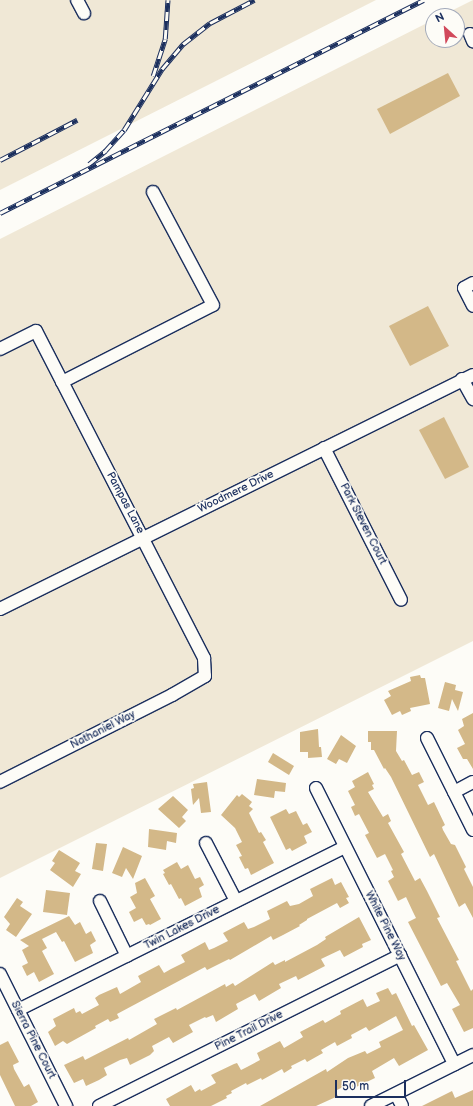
<!DOCTYPE html>
<style>
body{margin:0}
#map{position:relative;width:473px;height:1106px;overflow:hidden;background:#fdfcf7;font-family:"Balsamiq Sans",sans-serif}
div>[style]{position:absolute}
.built>*{inset:0;background:#f0e8d6}
.building>*{inset:0;background:#d3b888}
.roads{filter:drop-shadow(1px 0 #1b2f5e) drop-shadow(-1px 0 #1b2f5e) drop-shadow(0 1px #1b2f5e) drop-shadow(0 -1px #1b2f5e)}
.minor>*{height:12px;margin:-6px;padding:0 6px;transform-origin:6px;border-radius:6px;background:#fdfcf7}
.rail>*{height:4.5px;margin-top:-2.25px;transform-origin:0;background:repeating-linear-gradient(90deg,#fdfcf7 0 9px,#1b2f5e 0 18px);box-sizing:border-box;border-block:1px solid #1b2f5e}
span{translate:-50% -50%;white-space:nowrap;text-align:center;line-height:1.15;-webkit-text-stroke:3.5px #fdfcf7;paint-order:stroke}
.street-label{font-size:11px;color:#1b2f5e}
.north{position:absolute;left:425px;top:8px;width:40px;height:40px;box-sizing:border-box;background:#fdfcf7;border:1px solid #a3aaba;border-radius:50%;rotate:333deg;font-size:11px;font-weight:700;line-height:16px;text-align:center;color:#1b2f5e}
.north::after{content:'';display:block;margin:auto;width:14px;height:18px;background:#d1495b;clip-path:polygon(50% 0,100% 100%,50% 72%,0 100%)}
.scale{position:absolute;left:335px;top:1080px;width:71px;height:18px;box-sizing:border-box;border:2px solid #1b2f5e;border-top:0;padding-left:5px;font-size:12px;line-height:14px;white-space:nowrap;color:#1b2f5e;-webkit-text-stroke:3px #fdfcf7;paint-order:stroke}
</style>
<div id="map">
<div class="built">
<div style="clip-path:polygon(0 0,376px 0,0 190px)"></div>
<div style="clip-path:polygon(473px 0,473px 641px,0 878px,0 239px,433px 20px,433px 40px,457px 40px,457px 16px,441px 16px)"></div>
</div>
<div class="building">
<div style="clip-path:polygon(448px 73px,460px 96px,390px 134px,377px 109px)"></div>
<div style="clip-path:polygon(428px 306px,449px 346px,410px 366px,389px 326px)"></div>
<div style="clip-path:polygon(444px 417px,469px 467px,445px 479px,419px 430px)"></div>
<div style="clip-path:polygon(420px 675px,421px 678px,425px 678px,430px 704px,410px 708px,411px 711px,402px 715px,400px 711px,392px 715px,384px 700px,391px 696px,388px 691px,411px 681px,410px 677px)"></div>
<div style="clip-path:polygon(445px 682px,456px 685px,455px 690px,463px 692px,458px 711px,452px 699px,449px 711px,438px 708px)"></div>
<div style="clip-path:polygon(473px 713px,473px 769px,467px 759px,463px 759px,457px 748px,465px 744px,458px 730px,464px 726px,462px 719px)"></div>
<div style="clip-path:polygon(318px 729px,319px 747px,321px 747px,322px 757px,308px 758px,308px 752px,300px 752px,300px 732px)"></div>
<div style="clip-path:polygon(368px 731px,397px 731px,396px 751px,402px 761px,404px 760px,412px 775px,419px 772px,424px 782px,418px 785px,428px 805px,434px 802px,445px 825px,442px 827px,443px 830px,451px 844px,455px 845px,466px 867px,464px 869px,473px 887px,473px 918px,465px 903px,459px 907px,434px 854px,430px 857px,391px 777px,385px 768px,384px 769px,374px 750px,371px 750px,371px 742px,368px 742px)"></div>
<div style="clip-path:polygon(341px 735px,356px 746px,347px 763px,339px 759px,336px 764px,327px 759px)"></div>
<div style="clip-path:polygon(273px 753px,294px 766px,289px 775px,268px 762px)"></div>
<div style="clip-path:polygon(368px 772px,374px 784px,372px 785px,374px 789px,368px 792px,383px 817px,388px 814px,391px 821px,388px 823px,404px 852px,401px 854px,415px 881px,420px 878px,427px 891px,440px 917px,437px 918px,459px 960px,456px 961px,471px 991px,473px 989px,473px 1028px,464px 1032px,452px 1009px,460px 1005px,447px 983px,441px 986px,408px 922px,416px 918px,413px 912px,406px 897px,398px 901px,388px 881px,394px 877px,391px 871px,393px 870px,385px 854px,377px 858px,365px 835px,369px 833px,359px 814px,355px 816px,351px 807px,355px 805px,348px 791px,355px 787px,352px 781px)"></div>
<div style="clip-path:polygon(257px 779px,286px 783px,285px 792px,275px 791px,274px 798px,254px 795px)"></div>
<div style="clip-path:polygon(207px 782px,211px 812px,201px 813px,199px 798px,193px 805px,191px 789px,194px 788px,193px 784px)"></div>
<div style="clip-path:polygon(242px 794px,252px 802px,249px 806px,253px 809px,249px 813px,259px 833px,261px 832px,266px 840px,263px 842px,274px 863px,251px 875px,248px 868px,245px 869px,239px 857px,242px 856px,236px 845px,242px 842px,235px 828px,221px 815px,237px 795px,239px 797px)"></div>
<div style="clip-path:polygon(173px 796px,188px 810px,182px 817px,186px 821px,179px 828px,158px 809px)"></div>
<div style="clip-path:polygon(286px 809px,289px 814px,296px 811px,303px 825px,307px 823px,312px 832px,304px 836px,307px 843px,292px 851px,290px 848px,286px 850px,270px 817px)"></div>
<div style="clip-path:polygon(149px 829px,177px 833px,176px 843px,167px 841px,166px 850px,148px 847px)"></div>
<div style="clip-path:polygon(96px 843px,107px 844px,103px 871px,92px 869px)"></div>
<div style="clip-path:polygon(123px 847px,142px 856px,133px 879px,126px 868px,122px 877px,112px 873px)"></div>
<div style="clip-path:polygon(59px 850px,80px 863px,75px 871px,81px 874px,73px 887px,50px 870px,55px 863px,52px 861px)"></div>
<div style="clip-path:polygon(177px 862px,181px 869px,188px 865px,195px 879px,200px 877px,204px 885px,199px 888px,202px 897px,185px 906px,181px 898px,179px 899px,171px 884px,169px 885px,163px 874px,165px 873px,163px 870px)"></div>
<div style="clip-path:polygon(145px 878px,155px 896px,150px 899px,161px 919px,150px 925px,149px 924px,146px 925px,142px 918px,134px 922px,129px 912px,136px 908px,130px 897px,137px 893px,135px 883px)"></div>
<div style="clip-path:polygon(332px 878px,335px 885px,341px 882px,349px 897px,346px 898px,349px 903px,340px 908px,337px 903px,307px 919px,307px 920px,299px 925px,300px 926px,283px 935px,273px 940px,271px 936px,230px 960px,229px 959px,207px 970px,205px 967px,117px 1014px,119px 1018px,110px 1022px,108px 1019px,95px 1026px,96px 1028px,67px 1044px,63px 1041px,55px 1046px,48px 1032px,56px 1026px,53px 1019px,74px 1008px,76px 1013px,80px 1011px,82px 1014px,99px 1005px,95px 998px,99px 995px,117px 987px,120px 994px,141px 982px,138px 976px,159px 965px,164px 973px,171px 969px,185px 962px,181px 955px,205px 942px,209px 950px,214px 948px,228px 941px,223px 933px,244px 922px,248px 929px,254px 927px,270px 919px,267px 911px,287px 901px,290px 906px,299px 904px,313px 896px,310px 889px)"></div>
<div style="clip-path:polygon(46px 890px,70px 893px,67px 915px,43px 912px)"></div>
<div style="clip-path:polygon(17px 898px,23px 902px,20px 906px,32px 914px,16px 937px,6px 930px,10px 924px,4px 917px)"></div>
<div style="clip-path:polygon(69px 916px,75px 925px,80px 922px,86px 934px,91px 931px,96px 941px,90px 945px,93px 953px,75px 962px,64px 941px,62px 942px,56px 932px,42px 939px,47px 948px,42px 951px,54px 974px,39px 982px,34px 972px,27px 976px,22px 966px,28px 963px,22px 950px,29px 946px,20px 940px)"></div>
<div style="clip-path:polygon(359px 917px,371px 940px,362px 944px,363px 947px,344px 957px,340px 950px,321px 959px,325px 966px,298px 980px,296px 976px,279px 984px,281px 988px,259px 1001px,255px 994px,236px 1004px,238px 1009px,216px 1022px,213px 1015px,206px 1018px,205px 1017px,189px 1025px,193px 1032px,173px 1043px,169px 1037px,152px 1046px,154px 1051px,150px 1055px,130px 1065px,127px 1058px,120px 1060px,104px 1068px,107px 1075px,99px 1080px,86px 1086px,83px 1079px,74px 1083px,64px 1065px,83px 1056px,85px 1060px,128px 1038px,129px 1040px,157px 1024px,154px 1019px,176px 1008px,177px 1010px,225px 984px,226px 987px,233px 983px,235px 986px,273px 962px,275px 965px,285px 960px,285px 962px,317px 945px,326px 939px,325px 937px)"></div>
<div style="clip-path:polygon(388px 988px,392px 995px,396px 993px,412px 1026px,414px 1025px,428px 1050px,399px 1066px,394px 1058px,372px 1071px,375px 1078px,352px 1089px,349px 1084px,335px 1091px,338px 1096px,316px 1106px,260px 1106px,326px 1069px,327px 1072px,348px 1058px,365px 1051px,367px 1054px,381px 1047px,379px 1042px,403px 1030px,396px 1016px,369px 1031px,366px 1027px,351px 1035px,352px 1038px,337px 1046px,335px 1042px,321px 1050px,323px 1053px,307px 1062px,305px 1059px,291px 1066px,292px 1068px,284px 1073px,282px 1069px,262px 1080px,261px 1078px,247px 1085px,246px 1083px,231px 1091px,232px 1093px,226px 1096px,227px 1098px,211px 1106px,170px 1106px,166px 1099px,191px 1085px,195px 1092px,200px 1089px,201px 1091px,216px 1083px,211px 1075px,234px 1064px,237px 1063px,241px 1070px,247px 1067px,260px 1060px,257px 1053px,280px 1041px,284px 1048px,303px 1037px,300px 1032px,323px 1020px,325px 1023px,341px 1014px,340px 1011px,363px 999px,367px 1007px,380px 1001px,376px 993px)"></div>
<div style="clip-path:polygon(8px 1041px,19px 1062px,13px 1065px,14px 1069px,24px 1087px,29px 1084px,38px 1102px,31px 1106px,15px 1106px,0 1075px,0 1045px)"></div>
<div style="clip-path:polygon(473px 1090px,473px 1106px,422px 1106px,452px 1091px,455px 1098px)"></div>
</div>
<div class="roads">
<div class="minor">
<div style="left:77px;top:0;width:15px;rotate:62deg"></div>
<div style="left:470px;top:34px;width:8px;rotate:67deg"></div>
<div style="left:473px;top:283px;width:10px;rotate:151deg"></div>
<div style="left:464px;top:288px;width:20px;rotate:63deg"></div>
<div style="left:0;top:349px;width:40px;rotate:-26.6deg"></div>
<div style="left:36px;top:331px;width:368px;rotate:62.8deg"></div>
<div style="left:204px;top:658px;width:18px;rotate:87deg"></div>
<div style="left:205px;top:676px;width:38px;rotate:150deg"></div>
<div style="left:172px;top:695px;width:193px;rotate:153.2deg"></div>
<div style="left:462px;top:379px;width:23px;rotate:61deg"></div>
<div style="left:62px;top:382px;width:169px;rotate:-27deg"></div>
<div style="left:213px;top:305px;width:128px;rotate:-118deg"></div>
<div style="left:324px;top:448px;width:170px;rotate:63.1deg"></div>
<div style="left:0;top:609px;width:528px;rotate:-26.32deg"></div>
<div style="left:427px;top:738px;width:103px;rotate:63.4deg"></div>
<div style="left:316px;top:788px;width:309px;rotate:63.4deg"></div>
<div style="left:454px;top:792px;width:21px;rotate:-28deg"></div>
<div style="left:206px;top:843px;width:65px;rotate:62.7deg"></div>
<div style="left:100px;top:901px;width:61px;rotate:63.9deg"></div>
<div style="left:0;top:974px;width:148px;rotate:63.4deg"></div>
<div style="left:18px;top:1010px;width:365px;rotate:-26.5deg"></div>
<div style="left:396px;top:1094px;width:13px;rotate:63deg"></div>
<div style="left:99px;top:1106px;width:337px;rotate:-26.6deg"></div>
<div style="left:371px;top:1106px;width:114px;rotate:-26.6deg"></div>
</div>
</div>
<div class="rail">
<div style="left:153px;top:76px;width:39px;rotate:-72deg"></div>
<div style="left:165px;top:39px;width:39px;rotate:-86deg"></div>
<div style="left:0;top:160px;width:87px;rotate:-27.5deg"></div>
<div style="left:89px;top:164px;width:21px;rotate:-39deg"></div>
<div style="left:105px;top:151px;width:28px;rotate:-48deg"></div>
<div style="left:124px;top:130px;width:72px;rotate:-58.1deg"></div>
<div style="left:162px;top:69px;width:33px;rotate:-50deg"></div>
<div style="left:183px;top:44px;width:34px;rotate:-38deg"></div>
<div style="left:210px;top:23px;width:50px;rotate:-27.6deg"></div>
<div style="left:0;top:213px;width:474px;rotate:-26.7deg"></div>
</div>
<div class="street-label">
<span style="left:236px;top:492px;rotate:-26deg">Woodmere Drive</span>
<span style="left:125px;top:503px;rotate:62deg">Pampas Lane</span>
<span style="left:363px;top:524px;rotate:63deg">Park Steven Court</span>
<span style="left:103px;top:730px;rotate:-27deg">Nathaniel Way</span>
<span style="left:385px;top:926px;rotate:63deg">White Pine Way</span>
<span style="left:182px;top:928px;rotate:-27deg">Twin Lakes Drive</span>
<span style="left:249px;top:1031px;rotate:-27deg">Pine Trail Drive</span>
<span style="left:33px;top:1040px;rotate:63deg">Sierra Pine Court</span>
</div>
<div class="north">N</div>
<div class="scale">50 m</div>
</div>
